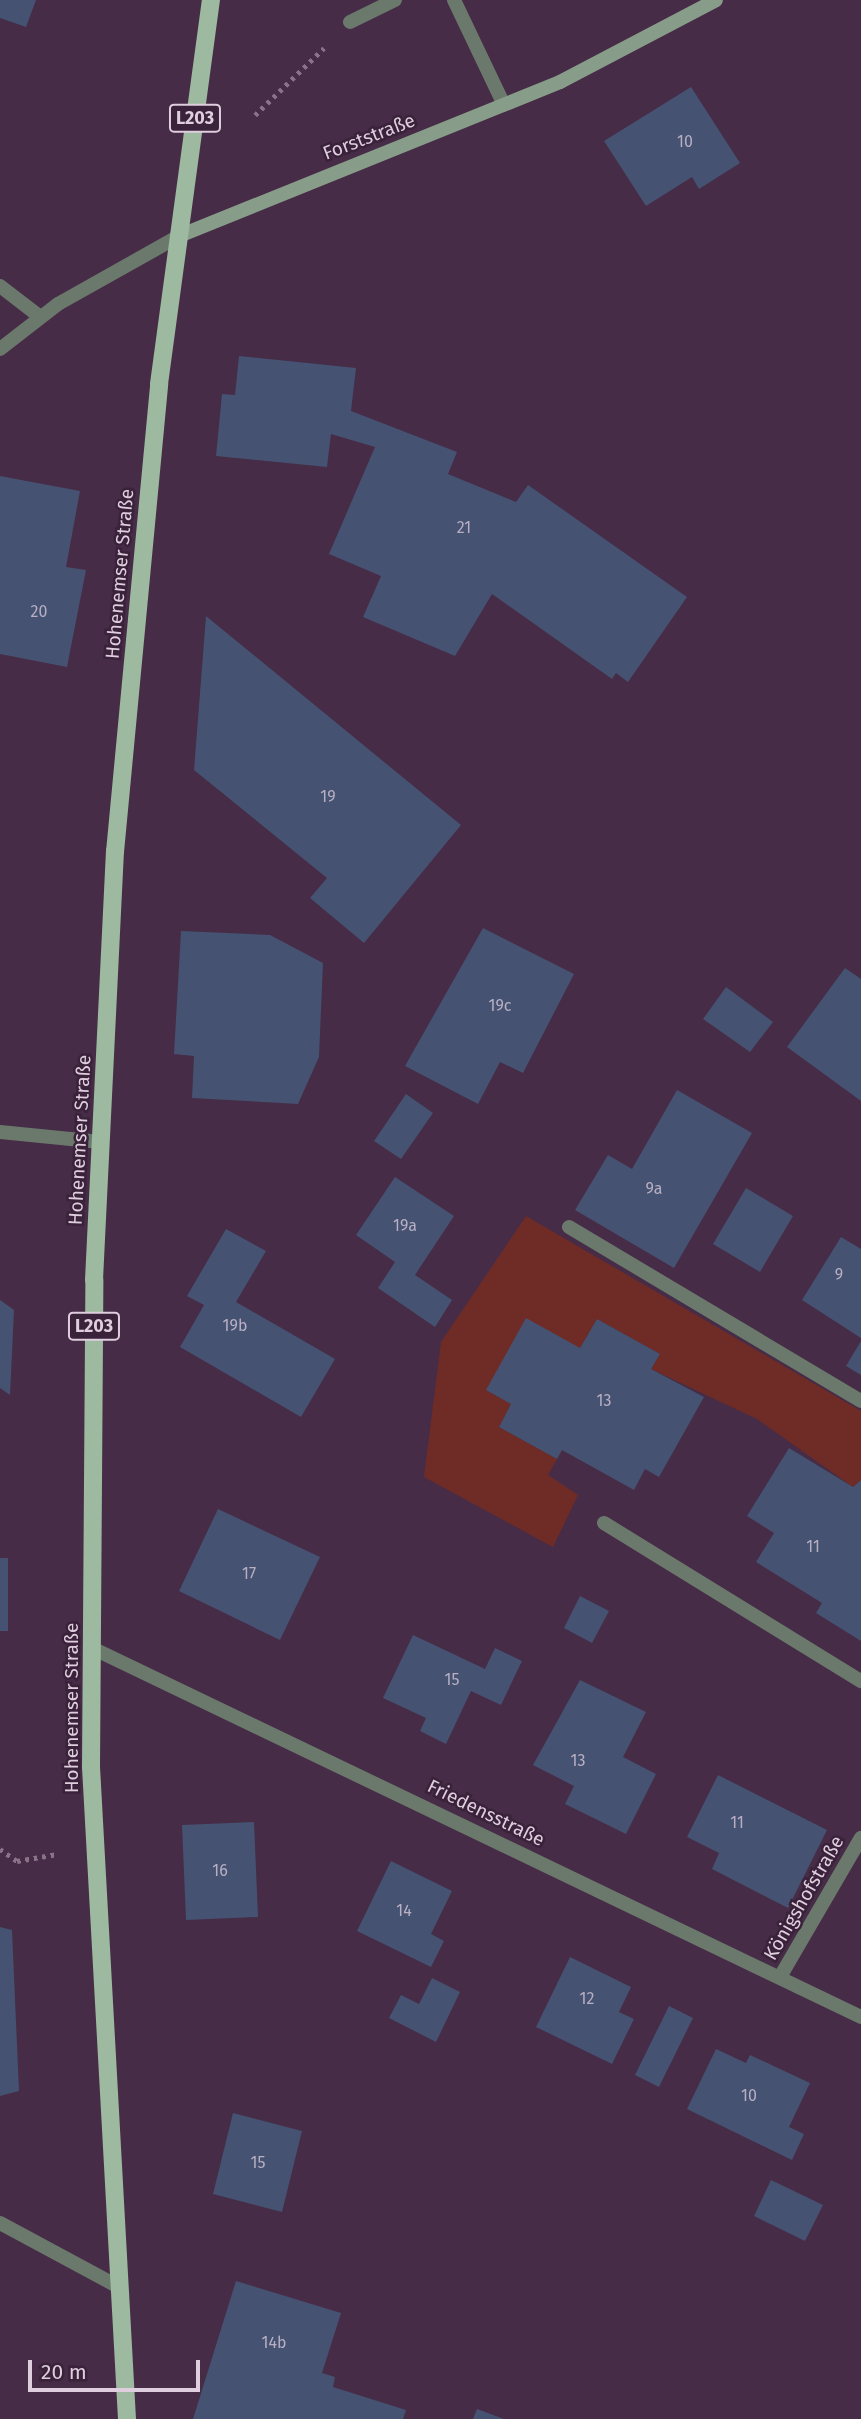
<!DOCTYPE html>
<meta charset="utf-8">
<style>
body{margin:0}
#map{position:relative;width:861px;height:2419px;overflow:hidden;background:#462c46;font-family:"Fira Sans",sans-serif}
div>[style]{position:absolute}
.green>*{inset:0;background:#6f2c26}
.building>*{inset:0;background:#455272}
.path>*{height:4.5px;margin-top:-2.25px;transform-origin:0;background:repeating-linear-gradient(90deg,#887388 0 3.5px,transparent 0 8.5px)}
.lane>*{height:14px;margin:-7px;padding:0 7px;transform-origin:7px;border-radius:7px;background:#6b796c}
.street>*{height:14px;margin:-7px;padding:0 7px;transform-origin:7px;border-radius:7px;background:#6b796c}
.secondary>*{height:14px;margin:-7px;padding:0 7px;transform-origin:7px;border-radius:7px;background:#889d89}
.primary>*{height:18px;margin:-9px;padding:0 9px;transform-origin:9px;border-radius:9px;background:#9db99f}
span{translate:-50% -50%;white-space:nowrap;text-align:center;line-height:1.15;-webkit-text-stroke:5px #3b223b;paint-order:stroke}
.number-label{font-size:16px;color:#b8afc3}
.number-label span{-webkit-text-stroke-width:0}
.shield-label span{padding:2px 5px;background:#3b223b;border:2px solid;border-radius:5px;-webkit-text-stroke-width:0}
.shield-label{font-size:18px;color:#decede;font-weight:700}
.street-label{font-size:19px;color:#decede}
.scale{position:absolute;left:28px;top:2360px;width:172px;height:32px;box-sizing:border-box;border:4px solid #decede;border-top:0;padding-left:9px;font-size:21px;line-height:24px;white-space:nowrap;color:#decede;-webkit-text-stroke:5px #3b223b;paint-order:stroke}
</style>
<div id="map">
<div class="green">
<div style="clip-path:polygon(526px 1216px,861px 1411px,861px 1480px,853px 1487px,757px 1419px,651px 1369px,660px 1354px,597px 1319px,580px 1348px,486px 1390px,511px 1404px,499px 1427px,557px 1459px,548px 1475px,578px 1495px,553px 1547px,424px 1477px,441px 1342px)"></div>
</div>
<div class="building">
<div style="clip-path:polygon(0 0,36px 0,26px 27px,0 18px)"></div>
<div style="clip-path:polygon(691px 87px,740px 163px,699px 189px,692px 177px,646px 206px,604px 141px)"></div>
<div style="clip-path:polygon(239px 356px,356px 368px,351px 411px,457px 452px,448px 474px,516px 502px,528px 485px,687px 597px,628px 682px,616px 673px,612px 679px,492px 594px,455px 656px,363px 617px,381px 576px,329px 554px,375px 447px,331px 434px,327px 467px,216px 456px,222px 394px,235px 395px)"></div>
<div style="clip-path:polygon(0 476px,80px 491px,66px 567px,86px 570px,67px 667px,0 654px)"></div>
<div style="clip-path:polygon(206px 616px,461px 825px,364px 943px,310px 898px,327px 878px,194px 770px)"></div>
<div style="clip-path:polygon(483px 928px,574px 974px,523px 1073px,500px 1062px,478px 1104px,405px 1066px)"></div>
<div style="clip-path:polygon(181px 931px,270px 935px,323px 963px,319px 1057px,298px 1104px,192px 1098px,194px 1056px,174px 1054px)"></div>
<div style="clip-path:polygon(845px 968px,861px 979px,861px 1101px,787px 1047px)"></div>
<div style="clip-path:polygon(726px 987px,773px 1022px,750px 1052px,703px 1019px)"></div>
<div style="clip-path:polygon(677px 1090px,752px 1133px,674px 1268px,575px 1210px,608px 1155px,632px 1169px)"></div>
<div style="clip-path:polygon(406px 1094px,433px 1113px,401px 1159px,374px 1141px)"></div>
<div style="clip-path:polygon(395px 1177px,454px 1216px,415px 1275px,452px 1300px,435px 1327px,378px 1288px,395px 1262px,356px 1235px)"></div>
<div style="clip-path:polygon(746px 1188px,793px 1216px,760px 1272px,713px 1244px)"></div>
<div style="clip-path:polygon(226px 1229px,266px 1251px,236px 1302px,335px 1359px,301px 1417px,180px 1347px,204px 1305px,187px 1296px)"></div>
<div style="clip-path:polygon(841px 1237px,861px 1249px,861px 1338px,802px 1300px)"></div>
<div style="clip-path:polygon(0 1300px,14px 1310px,10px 1395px,0 1388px)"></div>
<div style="clip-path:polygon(526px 1318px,580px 1348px,597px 1319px,660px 1354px,651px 1369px,704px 1397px,659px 1477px,645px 1469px,634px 1490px,562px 1450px,557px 1459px,499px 1427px,511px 1404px,486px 1390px)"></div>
<div style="clip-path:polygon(861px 1341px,861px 1375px,846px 1366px)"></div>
<div style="clip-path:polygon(789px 1448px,853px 1487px,861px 1480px,861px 1641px,816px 1613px,822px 1603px,756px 1562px,774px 1533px,747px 1516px)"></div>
<div style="clip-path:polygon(218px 1509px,320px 1557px,280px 1640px,179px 1591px)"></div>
<div style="clip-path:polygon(0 1558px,8px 1558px,8px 1631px,0 1631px)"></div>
<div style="clip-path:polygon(580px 1596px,609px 1611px,592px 1643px,564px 1628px)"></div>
<div style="clip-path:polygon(413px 1635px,485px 1669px,495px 1648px,522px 1661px,501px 1705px,471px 1691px,446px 1744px,420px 1731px,426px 1718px,383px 1698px)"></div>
<div style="clip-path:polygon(580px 1680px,646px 1712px,623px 1757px,656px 1774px,626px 1834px,565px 1804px,574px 1786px,533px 1765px)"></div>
<div style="clip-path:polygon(718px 1775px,827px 1830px,788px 1908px,712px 1869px,719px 1853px,687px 1837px)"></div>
<div style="clip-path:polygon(254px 1822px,258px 1917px,186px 1920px,182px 1825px)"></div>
<div style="clip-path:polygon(391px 1861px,452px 1891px,431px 1934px,444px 1941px,431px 1967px,357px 1931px)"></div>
<div style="clip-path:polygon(0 1927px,12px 1930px,19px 2091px,0 2096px)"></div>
<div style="clip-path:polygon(570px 1957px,631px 1987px,619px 2012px,634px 2019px,612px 2064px,536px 2027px)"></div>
<div style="clip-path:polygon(432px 1978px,460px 1992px,436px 2042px,389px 2018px,401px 1995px,419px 2004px)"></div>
<div style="clip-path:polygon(669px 2006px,693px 2018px,659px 2087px,635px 2075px)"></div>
<div style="clip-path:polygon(716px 2049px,746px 2063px,750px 2055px,810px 2083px,789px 2127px,804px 2134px,792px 2160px,687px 2109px)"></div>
<div style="clip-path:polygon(233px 2113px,302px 2131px,282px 2212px,213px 2194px)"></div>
<div style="clip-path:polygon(771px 2180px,823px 2205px,805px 2241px,754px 2216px)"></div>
<div style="clip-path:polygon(236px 2281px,341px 2313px,322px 2373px,335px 2377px,333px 2387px,406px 2410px,403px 2419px,193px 2419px)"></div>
<div style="clip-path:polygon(477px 2409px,504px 2419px,473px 2419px)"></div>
</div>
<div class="path">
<div style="left:255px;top:115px;width:96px;rotate:-44.2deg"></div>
<div style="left:0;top:1849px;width:21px;rotate:35deg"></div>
<div style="left:17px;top:1861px;width:41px;rotate:-9.9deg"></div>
</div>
<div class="lane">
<div style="left:454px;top:0;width:116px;rotate:64.5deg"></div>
<div style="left:350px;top:22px;width:50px;rotate:-26.1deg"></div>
<div style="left:0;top:286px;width:49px;rotate:37.6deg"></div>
<div style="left:0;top:1132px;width:101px;rotate:5.7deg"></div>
<div style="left:569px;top:1227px;width:340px;rotate:30.8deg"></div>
<div style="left:604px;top:1523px;width:302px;rotate:31.6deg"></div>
</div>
<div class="street">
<div style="left:0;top:349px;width:73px;rotate:-37.8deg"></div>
<div style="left:58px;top:304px;width:139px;rotate:-29.3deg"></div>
<div style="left:92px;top:1648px;width:853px;rotate:25.63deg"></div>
<div style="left:780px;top:1977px;width:161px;rotate:-59.8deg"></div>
<div style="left:0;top:2223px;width:135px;rotate:28.3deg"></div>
</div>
<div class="secondary">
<div style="left:179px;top:236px;width:411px;rotate:-22deg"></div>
<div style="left:560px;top:82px;width:176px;rotate:-27.7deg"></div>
</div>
<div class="primary">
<div style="left:127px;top:2419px;width:653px;rotate:-93.16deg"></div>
<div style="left:91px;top:1767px;width:487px;rotate:-89.6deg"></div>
<div style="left:94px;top:1280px;width:429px;rotate:-87.2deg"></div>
<div style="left:115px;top:852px;width:470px;rotate:-84.6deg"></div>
<div style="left:159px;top:384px;width:388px;rotate:-82.3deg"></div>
</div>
<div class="number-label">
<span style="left:685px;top:142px">10</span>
<span style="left:464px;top:528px">21</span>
<span style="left:39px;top:612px">20</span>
<span style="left:328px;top:797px">19</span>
<span style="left:500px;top:1006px">19c</span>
<span style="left:654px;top:1189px">9a</span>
<span style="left:405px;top:1226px">19a</span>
<span style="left:839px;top:1275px">9</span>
<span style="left:235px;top:1326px">19b</span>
<span style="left:604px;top:1401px">13</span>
<span style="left:813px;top:1547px">11</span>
<span style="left:249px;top:1574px">17</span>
<span style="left:452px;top:1680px">15</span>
<span style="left:578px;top:1761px">13</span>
<span style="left:737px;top:1823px">11</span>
<span style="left:220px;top:1871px">16</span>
<span style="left:404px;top:1911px">14</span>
<span style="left:587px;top:1999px">12</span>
<span style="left:749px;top:2096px">10</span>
<span style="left:258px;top:2163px">15</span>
<span style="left:274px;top:2343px">14b</span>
</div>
<div class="shield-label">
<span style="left:195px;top:118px">L203</span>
<span style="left:94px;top:1326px">L203</span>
</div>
<div class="street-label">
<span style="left:369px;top:137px;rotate:-21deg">Forststraße</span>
<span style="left:120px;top:574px;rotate:-85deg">Hohenemser Straße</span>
<span style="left:80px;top:1140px;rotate:-87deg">Hohenemser Straße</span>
<span style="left:72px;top:1708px;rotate:-90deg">Hohenemser Straße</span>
<span style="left:486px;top:1813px;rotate:26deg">Friedensstraße</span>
<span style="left:804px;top:1898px;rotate:-60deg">Königshofstraße</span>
</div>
<div class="scale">20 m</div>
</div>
